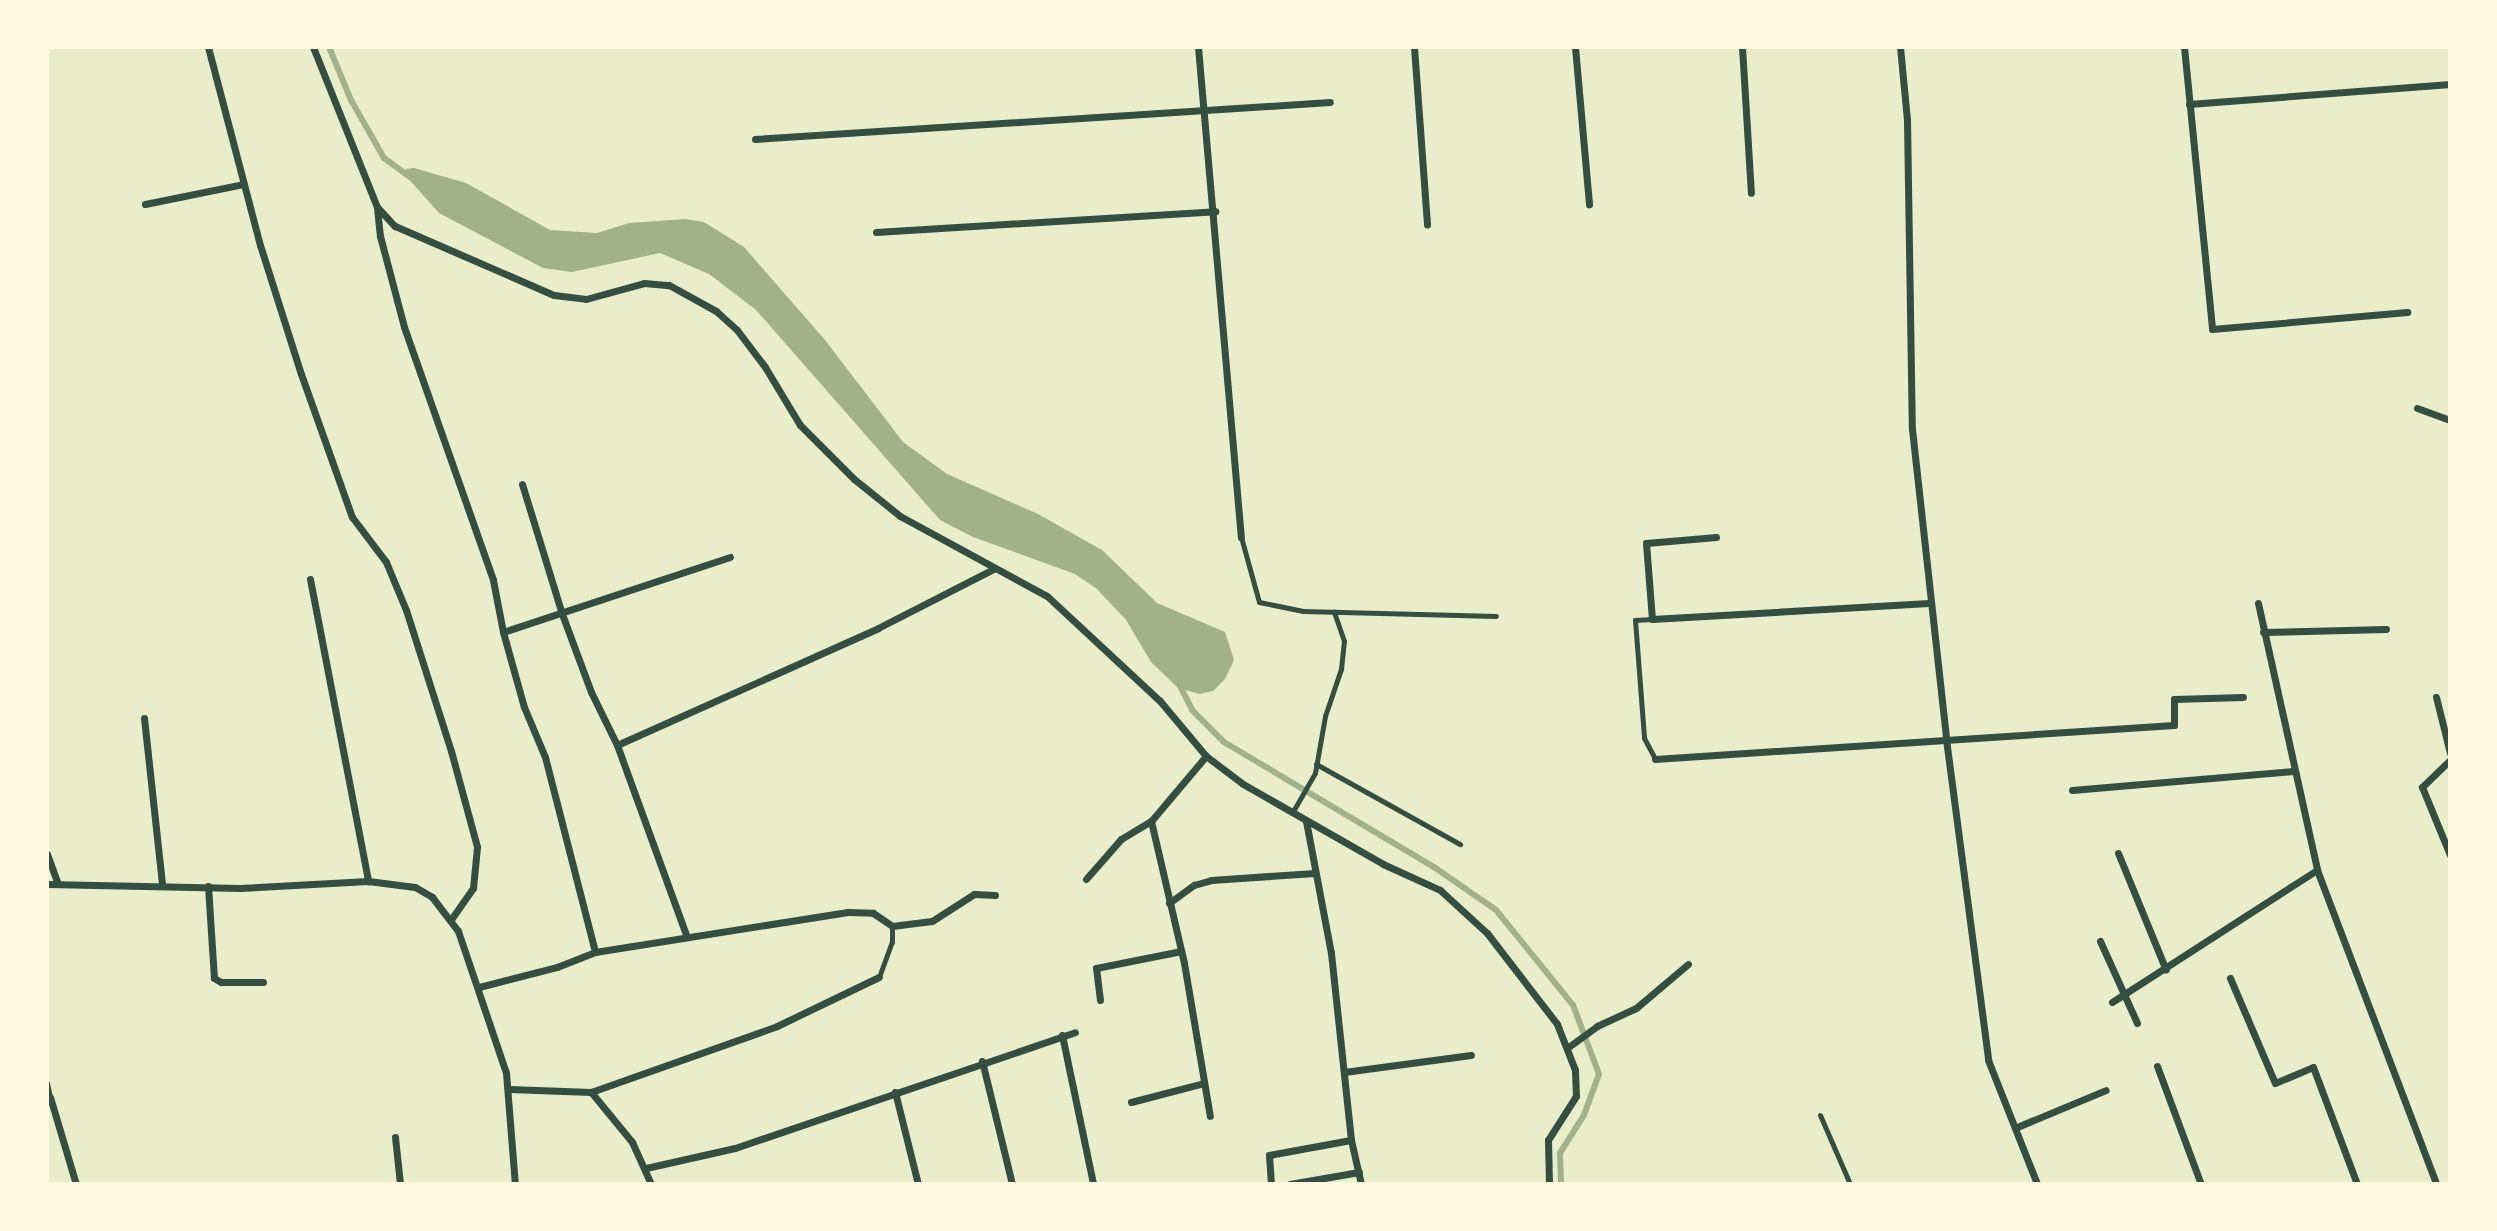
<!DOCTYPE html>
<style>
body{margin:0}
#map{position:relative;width:2497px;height:1231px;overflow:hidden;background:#e9edc9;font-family:"Source Sans 3",sans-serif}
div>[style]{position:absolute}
.water>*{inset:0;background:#a3b18a}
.stream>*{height:6px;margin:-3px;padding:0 3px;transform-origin:3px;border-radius:3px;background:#a3b18a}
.service>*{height:5px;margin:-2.5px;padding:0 2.5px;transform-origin:2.5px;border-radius:2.5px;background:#344e41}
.minor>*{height:7px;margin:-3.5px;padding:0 3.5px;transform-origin:3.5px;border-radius:3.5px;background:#344e41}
span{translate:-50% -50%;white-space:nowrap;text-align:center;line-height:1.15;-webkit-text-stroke:7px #fefae0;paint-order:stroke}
.frame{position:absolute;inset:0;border:49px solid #fefae0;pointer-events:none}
</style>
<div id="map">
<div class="water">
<div style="clip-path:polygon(414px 168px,466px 183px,550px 230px,597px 233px,629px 223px,685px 219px,704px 222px,744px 247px,825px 340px,903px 442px,947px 474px,1038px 514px,1102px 550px,1157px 603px,1225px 632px,1234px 660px,1225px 679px,1213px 691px,1200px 694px,1178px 688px,1151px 662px,1126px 620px,1097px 589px,1075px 574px,973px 537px,940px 520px,756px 310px,709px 274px,660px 253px,572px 272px,543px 268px,439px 213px,406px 176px,406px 169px)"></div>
</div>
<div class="stream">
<div style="left:329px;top:47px;width:57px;rotate:67.5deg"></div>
<div style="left:351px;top:100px;width:67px;rotate:60.4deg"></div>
<div style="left:384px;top:158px;width:34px;rotate:36deg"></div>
<div style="left:1178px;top:682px;width:31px;rotate:63deg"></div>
<div style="left:1192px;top:710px;width:45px;rotate:45deg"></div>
<div style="left:1224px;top:742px;width:244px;rotate:30.8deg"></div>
<div style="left:1434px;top:867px;width:75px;rotate:34.7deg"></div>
<div style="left:1496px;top:910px;width:122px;rotate:51deg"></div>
<div style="left:1573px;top:1005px;width:74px;rotate:69.4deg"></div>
<div style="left:1599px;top:1074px;width:44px;rotate:110.1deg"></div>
<div style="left:1584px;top:1115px;width:45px;rotate:122.3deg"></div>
<div style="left:1560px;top:1153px;width:31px;rotate:88deg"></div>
</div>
<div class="service">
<div style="left:1241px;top:537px;width:67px;rotate:74.5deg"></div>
<div style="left:1259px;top:602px;width:45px;rotate:11.6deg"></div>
<div style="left:1303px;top:611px;width:193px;rotate:1.5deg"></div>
<div style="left:1652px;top:619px;width:17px;rotate:177deg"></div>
<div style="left:1635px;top:620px;width:118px;rotate:85.6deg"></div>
<div style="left:1644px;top:738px;width:24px;rotate:62deg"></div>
<div style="left:1316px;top:764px;width:165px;rotate:29.1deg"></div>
<div style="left:1292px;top:813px;width:46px;rotate:-60.1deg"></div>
<div style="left:1315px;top:773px;width:58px;rotate:-80deg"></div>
<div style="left:1325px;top:716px;width:50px;rotate:-71.2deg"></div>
<div style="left:1341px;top:669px;width:28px;rotate:-84deg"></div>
<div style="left:1344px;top:641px;width:31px;rotate:-109deg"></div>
<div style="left:879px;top:977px;width:37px;rotate:-70deg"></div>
<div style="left:892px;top:942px;width:16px;rotate:-90deg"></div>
<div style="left:47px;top:1083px;width:14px;rotate:78deg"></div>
<div style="left:1820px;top:1115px;width:75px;rotate:66.5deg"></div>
</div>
<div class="minor">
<div style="left:208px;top:47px;width:205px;rotate:75.3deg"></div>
<div style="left:260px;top:245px;width:135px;rotate:72.4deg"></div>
<div style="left:301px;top:374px;width:152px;rotate:70.4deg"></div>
<div style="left:352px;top:517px;width:56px;rotate:52.9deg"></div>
<div style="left:386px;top:562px;width:52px;rotate:67.4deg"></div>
<div style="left:406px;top:610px;width:148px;rotate:72.3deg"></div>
<div style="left:451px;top:751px;width:99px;rotate:74.8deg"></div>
<div style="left:477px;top:847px;width:41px;rotate:95.6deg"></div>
<div style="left:473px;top:888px;width:39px;rotate:125deg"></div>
<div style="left:313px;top:47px;width:172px;rotate:68.2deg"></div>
<div style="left:377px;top:207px;width:26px;rotate:47deg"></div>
<div style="left:395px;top:226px;width:173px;rotate:23.5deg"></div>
<div style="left:554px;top:295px;width:32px;rotate:7deg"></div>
<div style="left:586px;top:299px;width:60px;rotate:-15.4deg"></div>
<div style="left:644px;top:283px;width:25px;rotate:5deg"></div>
<div style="left:669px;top:285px;width:54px;rotate:29deg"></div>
<div style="left:716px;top:311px;width:28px;rotate:42deg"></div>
<div style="left:737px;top:330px;width:46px;rotate:52.9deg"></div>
<div style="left:765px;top:367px;width:68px;rotate:58.9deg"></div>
<div style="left:800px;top:425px;width:76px;rotate:45deg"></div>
<div style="left:854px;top:479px;width:59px;rotate:38.8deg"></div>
<div style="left:900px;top:516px;width:167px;rotate:28.6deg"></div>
<div style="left:1047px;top:596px;width:154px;rotate:42.9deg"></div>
<div style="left:1160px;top:701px;width:72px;rotate:50.1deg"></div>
<div style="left:1206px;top:756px;width:46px;rotate:37.1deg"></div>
<div style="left:1243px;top:784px;width:161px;rotate:29.7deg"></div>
<div style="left:1383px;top:864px;width:63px;rotate:24.5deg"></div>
<div style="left:1440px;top:890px;width:64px;rotate:42.5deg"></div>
<div style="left:1487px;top:933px;width:115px;rotate:52.4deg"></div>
<div style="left:1557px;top:1024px;width:49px;rotate:68.6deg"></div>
<div style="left:1575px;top:1070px;width:26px;rotate:88deg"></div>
<div style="left:1576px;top:1096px;width:52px;rotate:122.5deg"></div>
<div style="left:1548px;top:1140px;width:44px;rotate:88.7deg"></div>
<div style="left:1198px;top:47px;width:492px;rotate:85deg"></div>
<div style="left:1414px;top:47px;width:178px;rotate:85.8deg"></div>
<div style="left:1575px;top:47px;width:158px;rotate:84.9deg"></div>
<div style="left:1742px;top:47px;width:146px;rotate:86.5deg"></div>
<div style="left:1900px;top:47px;width:73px;rotate:84.5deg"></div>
<div style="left:1907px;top:120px;width:309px;rotate:89.1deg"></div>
<div style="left:1912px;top:429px;width:312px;rotate:83.7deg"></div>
<div style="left:1946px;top:739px;width:324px;rotate:82.5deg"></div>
<div style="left:1988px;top:1060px;width:133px;rotate:68.4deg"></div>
<div style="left:2184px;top:47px;width:283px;rotate:84.3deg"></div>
<div style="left:2212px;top:329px;width:196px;rotate:-5deg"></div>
<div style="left:2189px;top:104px;width:262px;rotate:-4.4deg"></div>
<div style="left:755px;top:139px;width:576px;rotate:-3.68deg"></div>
<div style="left:145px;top:204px;width:100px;rotate:-11.5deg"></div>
<div style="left:377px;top:208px;width:28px;rotate:84deg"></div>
<div style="left:380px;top:236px;width:94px;rotate:75.2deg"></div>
<div style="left:404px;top:327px;width:268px;rotate:70.6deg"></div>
<div style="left:493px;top:580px;width:53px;rotate:79.1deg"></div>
<div style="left:503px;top:632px;width:78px;rotate:74.4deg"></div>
<div style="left:524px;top:707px;width:54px;rotate:67.2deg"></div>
<div style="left:545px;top:757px;width:201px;rotate:75.6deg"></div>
<div style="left:876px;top:232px;width:340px;rotate:-3.5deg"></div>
<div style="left:2417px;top:408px;width:35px;rotate:20deg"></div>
<div style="left:522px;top:484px;width:136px;rotate:72.9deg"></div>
<div style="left:562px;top:614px;width:83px;rotate:69.6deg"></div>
<div style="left:591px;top:692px;width:59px;rotate:63.9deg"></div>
<div style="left:617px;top:745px;width:204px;rotate:70deg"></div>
<div style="left:1716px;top:537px;width:70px;rotate:175.1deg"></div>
<div style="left:1646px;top:543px;width:76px;rotate:85.5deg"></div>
<div style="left:1652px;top:619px;width:277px;rotate:-3.3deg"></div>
<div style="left:310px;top:579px;width:308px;rotate:79.1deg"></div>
<div style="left:2258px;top:603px;width:273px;rotate:77.5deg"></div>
<div style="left:2317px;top:870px;width:336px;rotate:69.2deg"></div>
<div style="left:503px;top:632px;width:239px;rotate:-18.3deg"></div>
<div style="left:2263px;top:632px;width:123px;rotate:-1.4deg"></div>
<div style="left:2436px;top:697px;width:58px;rotate:76deg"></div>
<div style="left:144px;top:718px;width:168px;rotate:83.8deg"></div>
<div style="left:617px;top:745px;width:286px;rotate:-24.1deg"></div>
<div style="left:878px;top:628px;width:131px;rotate:-27.1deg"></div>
<div style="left:1206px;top:756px;width:85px;rotate:130.2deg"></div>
<div style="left:1151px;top:821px;width:146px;rotate:76.9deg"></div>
<div style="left:1184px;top:963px;width:155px;rotate:80.4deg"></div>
<div style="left:1655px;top:759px;width:520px;rotate:-3.75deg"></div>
<div style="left:2174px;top:725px;width:26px;rotate:-90deg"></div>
<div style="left:2174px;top:699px;width:69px;rotate:-1.7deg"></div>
<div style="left:2450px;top:760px;width:39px;rotate:136deg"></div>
<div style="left:2422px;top:787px;width:74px;rotate:67.6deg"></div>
<div style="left:2072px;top:790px;width:222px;rotate:-4.9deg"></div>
<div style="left:1306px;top:821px;width:134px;rotate:79.3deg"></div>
<div style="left:1331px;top:953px;width:188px;rotate:83.9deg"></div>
<div style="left:1351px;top:1140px;width:45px;rotate:77.2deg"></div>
<div style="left:2118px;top:853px;width:126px;rotate:67.7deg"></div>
<div style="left:47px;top:854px;width:29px;rotate:70deg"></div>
<div style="left:1086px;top:879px;width:53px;rotate:-48.8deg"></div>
<div style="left:1121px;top:839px;width:35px;rotate:-31deg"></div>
<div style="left:47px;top:884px;width:193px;rotate:1.2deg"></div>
<div style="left:240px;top:888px;width:128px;rotate:-3.1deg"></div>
<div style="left:368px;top:881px;width:47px;rotate:7.3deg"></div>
<div style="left:415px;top:887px;width:20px;rotate:30deg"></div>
<div style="left:432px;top:897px;width:43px;rotate:52.6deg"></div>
<div style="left:458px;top:931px;width:150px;rotate:71.3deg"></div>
<div style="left:506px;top:1073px;width:111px;rotate:85.4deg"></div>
<div style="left:208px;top:886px;width:92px;rotate:86.3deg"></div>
<div style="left:214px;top:978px;width:8px;rotate:30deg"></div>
<div style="left:221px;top:982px;width:42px"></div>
<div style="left:1169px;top:903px;width:31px;rotate:-36deg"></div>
<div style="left:1194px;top:885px;width:18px;rotate:-16deg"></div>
<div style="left:1211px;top:880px;width:104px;rotate:-3.9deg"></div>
<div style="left:2100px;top:941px;width:90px;rotate:65.7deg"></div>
<div style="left:2230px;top:978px;width:114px;rotate:66.8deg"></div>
<div style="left:2275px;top:1083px;width:41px;rotate:-22.8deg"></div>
<div style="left:2313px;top:1067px;width:125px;rotate:69.4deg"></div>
<div style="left:479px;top:987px;width:81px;rotate:-14.4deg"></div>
<div style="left:557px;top:967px;width:41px;rotate:-21.5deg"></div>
<div style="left:595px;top:952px;width:256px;rotate:-9deg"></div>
<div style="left:848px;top:912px;width:25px;rotate:2deg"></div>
<div style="left:873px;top:913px;width:23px;rotate:34deg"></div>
<div style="left:892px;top:926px;width:40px;rotate:-7.1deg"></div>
<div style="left:932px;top:921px;width:50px;rotate:-32.7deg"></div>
<div style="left:974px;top:894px;width:21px;rotate:3deg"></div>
<div style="left:1100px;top:1000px;width:32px;rotate:-97deg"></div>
<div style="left:1096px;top:968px;width:87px;rotate:-11.3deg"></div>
<div style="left:2112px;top:1002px;width:244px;rotate:-32.8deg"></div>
<div style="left:1062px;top:1035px;width:152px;rotate:78.2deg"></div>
<div style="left:1567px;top:1048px;width:37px;rotate:-36deg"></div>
<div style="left:1597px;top:1026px;width:43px;rotate:-24.8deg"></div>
<div style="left:1636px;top:1008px;width:68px;rotate:-40.2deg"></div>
<div style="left:982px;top:1061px;width:127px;rotate:76.3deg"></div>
<div style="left:2157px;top:1066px;width:126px;rotate:69.6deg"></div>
<div style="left:1344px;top:1072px;width:128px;rotate:-7.6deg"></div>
<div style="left:509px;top:1089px;width:82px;rotate:2.1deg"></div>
<div style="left:591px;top:1092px;width:65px;rotate:50.6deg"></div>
<div style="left:632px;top:1142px;width:46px;rotate:65.7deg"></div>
<div style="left:591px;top:1092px;width:197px;rotate:-19.5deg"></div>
<div style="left:777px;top:1026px;width:113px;rotate:-25.7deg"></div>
<div style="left:895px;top:1092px;width:95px;rotate:76deg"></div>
<div style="left:50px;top:1097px;width:91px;rotate:73.4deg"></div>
<div style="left:1131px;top:1102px;width:75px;rotate:-14.6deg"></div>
<div style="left:2017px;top:1127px;width:96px;rotate:-22.6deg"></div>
<div style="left:395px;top:1137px;width:47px;rotate:83.9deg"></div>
<div style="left:646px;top:1168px;width:91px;rotate:-12.7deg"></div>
<div style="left:735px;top:1148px;width:359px;rotate:-18.8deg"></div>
<div style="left:1271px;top:1184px;width:29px;rotate:-94deg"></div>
<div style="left:1269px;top:1155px;width:83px;rotate:-10.4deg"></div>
<div style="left:1290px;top:1184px;width:70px;rotate:-9.9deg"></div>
</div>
<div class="frame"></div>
</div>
